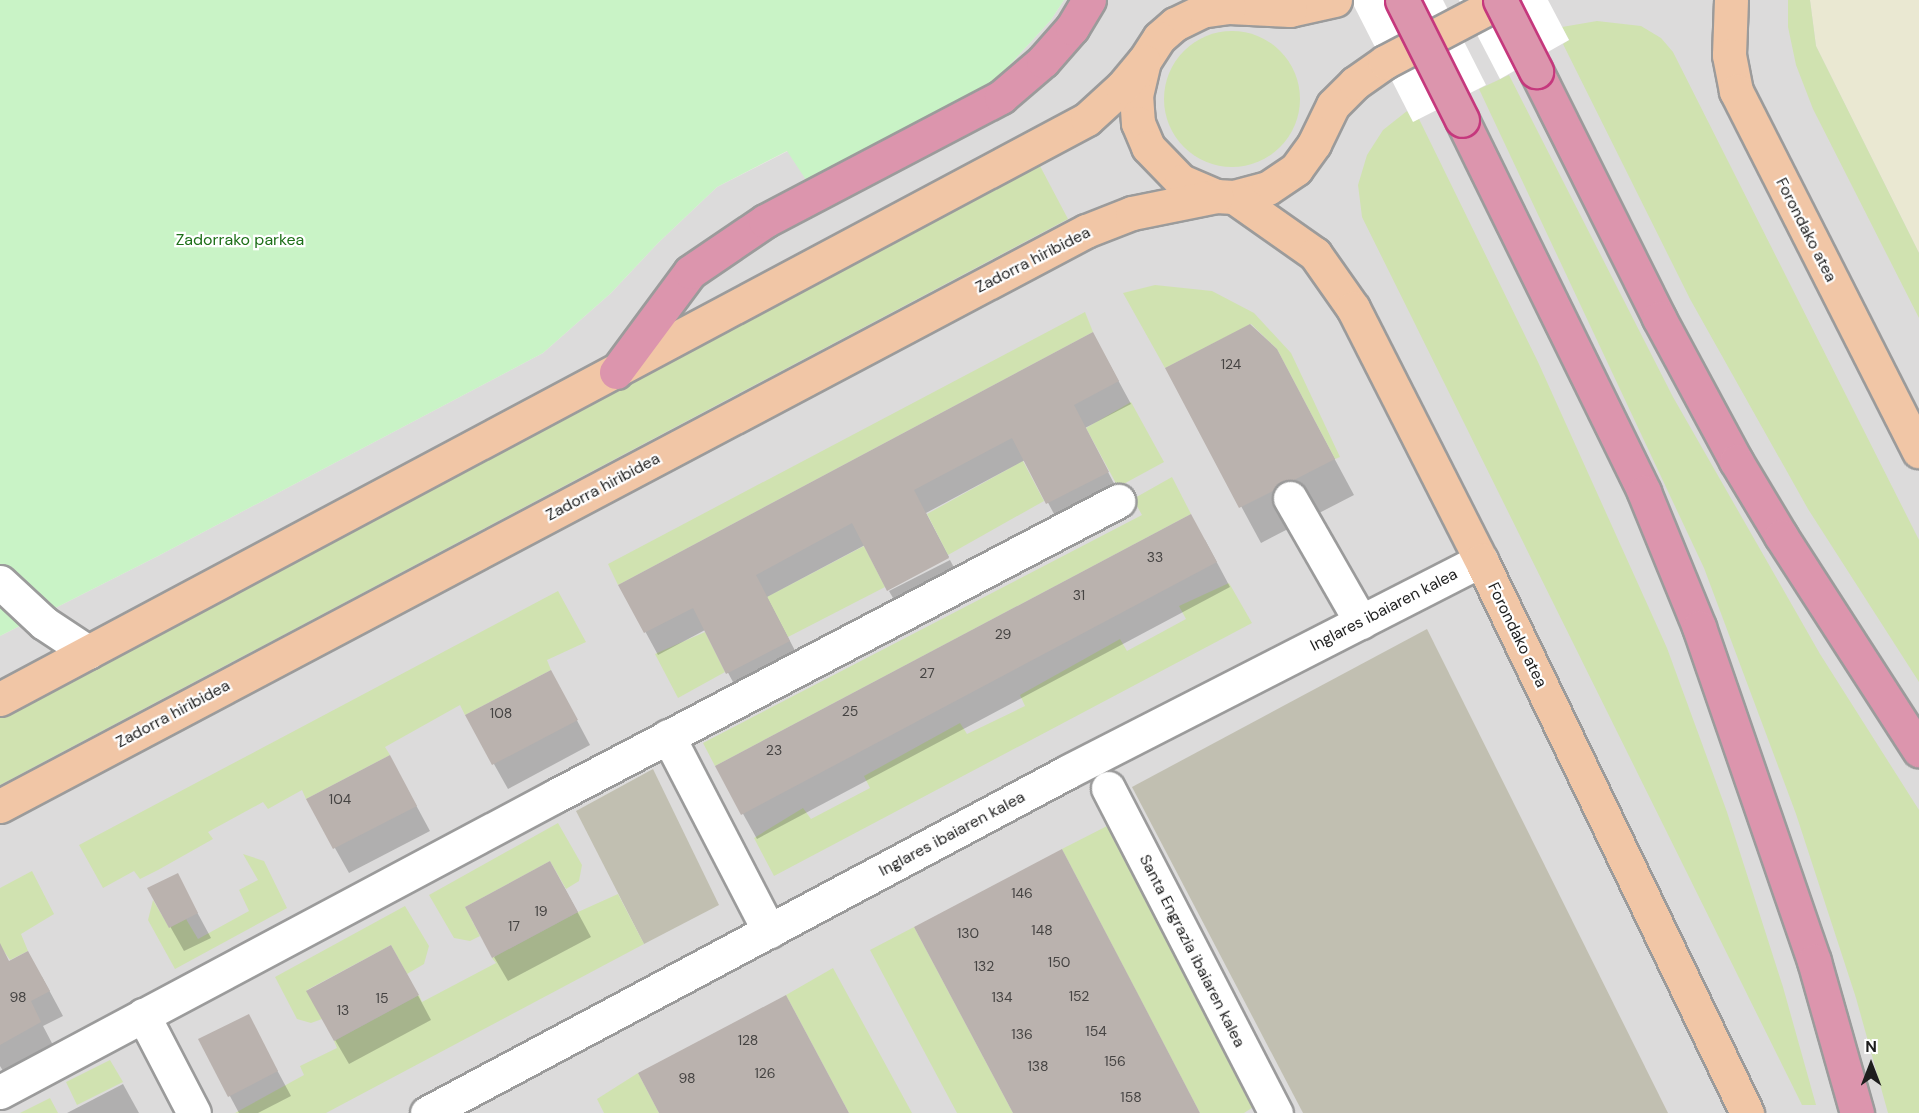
<!DOCTYPE html>
<style>
body{margin:0}
#map{position:relative;width:1919px;height:1113px;overflow:hidden;background:#eee9e5;font-family:"DM Sans",sans-serif}
div>[style]{position:absolute}
.residential>*{inset:0;background:#dcdbdb}
.construction>*{inset:0;background:#c1bfb1}
.farmland>*{inset:0;background:#eae8d2}
.grass>*{inset:0;background:#d0e2b0}
.round{border-radius:50%}
.park>*{inset:0;background:#c9f3c6}
.pier>*{inset:0;background:#fff}
.shadow>*{inset:0;background:#0003}
.building>*{inset:0;background:#bab2ae}
.roads{filter:drop-shadow(2px 0 #9b9b9b) drop-shadow(-2px 0 #9b9b9b) drop-shadow(0 2px #9b9b9b) drop-shadow(0 -2px #9b9b9b)}
.minor>*{height:33px;margin:-16.5px;padding:0 16.5px;transform-origin:16.5px;border-radius:16.5px;background:#fff}
.major>*{height:33px;margin:-16.5px;padding:0 16.5px;transform-origin:16.5px;border-radius:16.5px;background:#f1c6a6}
.highway>*{height:33px;margin:-16.5px;padding:0 16.5px;transform-origin:16.5px;border-radius:16.5px;background:#dc95ad}
.bridges{filter:drop-shadow(2px 0 #c5387d) drop-shadow(-2px 0 #c5387d) drop-shadow(0 2px #c5387d) drop-shadow(0 -2px #c5387d)}
.highway-bridge>*{height:33px;margin:-16.5px;padding:0 16.5px;transform-origin:16.5px;border-radius:16.5px;background:#dc95ad}
span{translate:-50% -50%;white-space:nowrap;text-align:center;line-height:1.15;-webkit-text-stroke:4.5px #fff;paint-order:stroke}
.number-label{font-size:14px;color:#454342}
.number-label span{-webkit-text-stroke-width:0}
.street-label{font-size:16px;color:#1e1e1e}
.park-label{font-size:16px;color:#1d6f18}
.north{position:absolute;left:1841px;top:1035px;width:60px;height:60px;-webkit-text-stroke:4px #fff;paint-order:stroke;rotate:0deg;font-size:16px;font-weight:700;line-height:24px;text-align:center;color:#1e1e1e}
.north::after{content:'';display:block;margin:auto;width:21px;height:27px;background:#1e1e1e;clip-path:polygon(50% 0,100% 100%,50% 72%,0 100%)}
</style>
<div id="map">
<div class="residential">
<div style="clip-path:polygon(1064px 0,1919px 0,1919px 1113px,0 1113px,0 636px,158px 556px,543px 353px,611px 293px,658px 243px,717px 187px,788px 151px,808px 182px,994px 82px,1051px 20px)"></div>
</div>
<div class="construction">
<div style="clip-path:polygon(1427px 629px,1668px 1113px,1303px 1113px,1132px 787px)"></div>
<div style="clip-path:polygon(653px 769px,719px 905px,644px 944px,576px 811px)"></div>
</div>
<div class="farmland">
<div style="clip-path:polygon(1810px 0,1919px 0,1919px 253px,1816px 46px)"></div>
</div>
<div class="grass">
<div style="clip-path:polygon(1788px 0,1810px 0,1816px 46px,1919px 253px,1919px 318px,1813px 109px,1796px 65px,1788px 27px)"></div>
<div style="clip-path:polygon(1597px 21px,1641px 26px,1661px 38px,1673px 52px,1919px 540px,1919px 682px,1808px 509px,1690px 299px,1563px 44px,1569px 40px,1562px 27px)"></div>
<div class="round" style="left:1164px;top:31px;width:136px;height:136px"></div>
<div style="clip-path:polygon(1509px 75px,1673px 397px,1820px 654px,1919px 810px,1919px 1113px,1888px 1113px,1856px 998px,1796px 814px,1704px 568px,1479px 89px)"></div>
<div style="clip-path:polygon(1407px 111px,1413px 121px,1419px 119px,1538px 362px,1667px 648px,1727px 812px,1783px 987px,1816px 1105px,1802px 1105px,1362px 217px,1358px 185px,1367px 155px,1383px 130px)"></div>
<div style="clip-path:polygon(1040px 166px,1068px 219px,0 785px,0 717px)"></div>
<div style="clip-path:polygon(1155px 285px,1212px 291px,1254px 313px,1291px 353px,1340px 457px,1335px 459px,1277px 349px,1251px 324px,1165px 368px,1123px 293px)"></div>
<div style="clip-path:polygon(1085px 312px,1093px 332px,618px 585px,608px 564px)"></div>
<div style="clip-path:polygon(1131px 402px,1164px 462px,1118px 487px,1086px 428px)"></div>
<div style="clip-path:polygon(1023px 461px,1044px 501px,948px 555px,927px 514px)"></div>
<div style="clip-path:polygon(1172px 477px,1191px 514px,715px 766px,703px 743px,1142px 515px,1133px 499px)"></div>
<div style="clip-path:polygon(864px 546px,885px 587px,788px 637px,767px 597px)"></div>
<div style="clip-path:polygon(1229px 583px,1252px 623px,774px 876px,754px 838px,803px 808px,811px 819px,870px 788px,864px 776px,960px 723px,967px 734px,1025px 706px,1020px 695px,1120px 639px,1127px 651px,1186px 619px,1179px 606px)"></div>
<div style="clip-path:polygon(558px 591px,586px 642px,547px 660px,551px 670px,465px 715px,460px 705px,385px 747px,390px 755px,306px 799px,302px 790px,268px 809px,263px 802px,208px 832px,213px 839px,158px 870px,140px 879px,134px 871px,103px 888px,79px 845px)"></div>
<div style="clip-path:polygon(705px 632px,725px 672px,678px 698px,655px 654px)"></div>
<div style="clip-path:polygon(558px 823px,582px 865px,579px 881px,566px 889px,550px 861px,465px 907px,480px 936px,470px 941px,454px 938px,429px 895px)"></div>
<div style="clip-path:polygon(1109px 825px,1258px 1104px,1244px 1113px,1200px 1113px,1062px 849px)"></div>
<div style="clip-path:polygon(243px 854px,264px 861px,287px 908px,175px 969px,148px 920px,153px 900px,169px 927px,186px 919px,198px 939px,249px 911px,239px 890px,258px 880px)"></div>
<div style="clip-path:polygon(32px 871px,54px 914px,21px 934px,28px 951px,10px 960px,3px 950px,0 951px,0 888px)"></div>
<div style="clip-path:polygon(618px 894px,644px 944px,326px 1113px,235px 1113px,304px 1075px,300px 1066px,337px 1048px,334px 1041px,419px 995px,422px 1002px,458px 983px,496px 963px,492px 958px,578px 912px)"></div>
<div style="clip-path:polygon(405px 906px,429px 946px,424px 964px,407px 974px,391px 945px,307px 990px,322px 1019px,311px 1023px,297px 1019px,275px 977px)"></div>
<div style="clip-path:polygon(914px 927px,1013px 1113px,957px 1113px,870px 950px)"></div>
<div style="clip-path:polygon(833px 968px,912px 1113px,849px 1113px,786px 995px)"></div>
<div style="clip-path:polygon(110px 1060px,123px 1082px,77px 1105px,66px 1082px)"></div>
<div style="clip-path:polygon(638px 1073px,659px 1113px,604px 1113px,597px 1099px)"></div>
<div style="clip-path:polygon(50px 1098px,58px 1113px,20px 1113px)"></div>
</div>
<div class="park">
<div style="clip-path:polygon(0 0,1064px 0,1051px 20px,994px 82px,808px 183px,787px 151px,717px 187px,658px 243px,611px 293px,543px 353px,158px 556px,0 636px)"></div>
</div>
<div class="pier">
<div style="clip-path:polygon(1351px 0,1443px 0,1486px 85px,1413px 122px)"></div>
<div style="clip-path:polygon(1459px 0,1548px 0,1569px 40px,1500px 79px)"></div>
</div>
<div class="shadow">
<div style="clip-path:polygon(1276px 350px,1354px 495px,1261px 543px,1167px 369px)"></div>
<div style="clip-path:polygon(1105px 356px,1131px 404px,1085px 428px,1120px 495px,1060px 525px,1025px 460px,926px 513px,949px 557px,887px 589px,865px 545px,767px 597px,802px 664px,740px 695px,705px 630px,658px 655px,620px 585px)"></div>
<div style="clip-path:polygon(1205px 540px,1230px 587px,757px 839px,717px 767px)"></div>
<div style="clip-path:polygon(950px 560px,961px 581px,901px 612px,889px 591px)"></div>
<div style="clip-path:polygon(564px 696px,590px 745px,508px 789px,467px 716px)"></div>
<div style="clip-path:polygon(403px 781px,430px 831px,349px 873px,308px 800px)"></div>
<div style="clip-path:polygon(177px 875px,211px 938px,184px 951px,149px 889px)"></div>
<div style="clip-path:polygon(564px 887px,591px 937px,508px 981px,494px 957px)"></div>
<div style="clip-path:polygon(0 953px,9px 962px,42px 977px,63px 1016px,43px 1026px,54px 1047px,5px 1074px,0 1066px)"></div>
<div style="clip-path:polygon(405px 971px,431px 1020px,349px 1064px,335px 1040px)"></div>
<div style="clip-path:polygon(248px 1016px,291px 1096px,258px 1113px,239px 1113px,200px 1040px)"></div>
<div style="clip-path:polygon(123px 1084px,139px 1113px,67px 1113px)"></div>
</div>
<div class="building">
<div style="clip-path:polygon(1250px 324px,1277px 349px,1335px 459px,1294px 480px,1281px 482px,1273px 491px,1239px 508px,1165px 368px)"></div>
<div style="clip-path:polygon(1093px 332px,1119px 381px,1074px 405px,1109px 472px,1046px 504px,1012px 438px,914px 490px,949px 558px,887px 591px,852px 523px,756px 575px,790px 641px,726px 674px,693px 608px,644px 633px,618px 585px)"></div>
<div style="clip-path:polygon(1191px 514px,1217px 562px,741px 815px,715px 766px)"></div>
<div style="clip-path:polygon(551px 670px,578px 720px,492px 765px,465px 715px)"></div>
<div style="clip-path:polygon(390px 755px,417px 806px,333px 849px,306px 799px)"></div>
<div style="clip-path:polygon(1062px 849px,1138px 994px,1200px 1113px,1013px 1113px,914px 927px)"></div>
<div style="clip-path:polygon(550px 861px,578px 912px,492px 958px,465px 907px)"></div>
<div style="clip-path:polygon(178px 873px,198px 913px,169px 928px,147px 888px)"></div>
<div style="clip-path:polygon(0 943px,9px 961px,28px 951px,50px 991px,31px 1001px,41px 1022px,0 1045px)"></div>
<div style="clip-path:polygon(391px 945px,419px 995px,334px 1041px,306px 991px)"></div>
<div style="clip-path:polygon(786px 995px,849px 1113px,659px 1113px,638px 1073px)"></div>
<div style="clip-path:polygon(249px 1014px,278px 1071px,228px 1097px,198px 1039px)"></div>
</div>
<div class="roads">
<div class="minor">
<div style="left:1290px;top:498px;width:143px;rotate:60.2deg"></div>
<div style="left:0;top:582px;width:60px;rotate:43deg"></div>
<div style="left:44px;top:623px;width:53px;rotate:33.4deg"></div>
<div style="left:668px;top:736px;width:220px;rotate:62.6deg"></div>
<div style="left:1108px;top:788px;width:366px;rotate:62.7deg"></div>
<div style="left:143px;top:1015px;width:110px;rotate:62.5deg"></div>
<div style="left:0;top:1092px;width:629px;rotate:-28.07deg"></div>
<div style="left:555px;top:796px;width:636px;rotate:-27.65deg"></div>
<div style="left:427px;top:1113px;width:727px;rotate:-28.04deg"></div>
<div style="left:1069px;top:771px;width:463px;rotate:-27.1deg"></div>
</div>
<div class="major">
<div style="left:1335px;top:0;width:46px;rotate:167.5deg"></div>
<div style="left:1290px;top:10px;width:61px;rotate:-177.2deg"></div>
<div style="left:1229px;top:7px;width:27px;rotate:172deg"></div>
<div style="left:1202px;top:11px;width:30px;rotate:154deg"></div>
<div style="left:1175px;top:24px;width:21px;rotate:139deg"></div>
<div style="left:1159px;top:38px;width:27px;rotate:123deg"></div>
<div style="left:1144px;top:61px;width:35px;rotate:103deg"></div>
<div style="left:1136px;top:95px;width:28px;rotate:86deg"></div>
<div style="left:1138px;top:123px;width:26px;rotate:67deg"></div>
<div style="left:1148px;top:147px;width:47px;rotate:45.9deg"></div>
<div style="left:1181px;top:181px;width:38px;rotate:23deg"></div>
<div style="left:1216px;top:196px;width:18px;rotate:3deg"></div>
<div style="left:1234px;top:197px;width:35px;rotate:-15deg"></div>
<div style="left:1268px;top:188px;width:34px;rotate:-34deg"></div>
<div style="left:1296px;top:169px;width:31px;rotate:-54deg"></div>
<div style="left:1314px;top:144px;width:43px;rotate:-64deg"></div>
<div style="left:1333px;top:105px;width:31px;rotate:-45deg"></div>
<div style="left:1355px;top:83px;width:37px;rotate:-35deg"></div>
<div style="left:1385px;top:62px;width:133px;rotate:-27.7deg"></div>
<div style="left:1731px;top:0;width:55px;rotate:92.1deg"></div>
<div style="left:1729px;top:55px;width:37px;rotate:79deg"></div>
<div style="left:1736px;top:91px;width:404px;rotate:63.1deg"></div>
<div style="left:1234px;top:197px;width:99px;rotate:35.1deg"></div>
<div style="left:1315px;top:254px;width:66px;rotate:54.9deg"></div>
<div style="left:1353px;top:308px;width:283px;rotate:63.1deg"></div>
<div style="left:1481px;top:560px;width:614px;rotate:64.31deg"></div>
<div style="left:0;top:699px;width:1232px;rotate:-28.08deg"></div>
<div style="left:1087px;top:119px;width:47px;rotate:-42.4deg"></div>
<div style="left:1122px;top:87px;width:34px;rotate:-50deg"></div>
<div style="left:0;top:806px;width:1229px;rotate:-27.9deg"></div>
<div style="left:1086px;top:231px;width:49px;rotate:-21.4deg"></div>
<div style="left:1132px;top:213px;width:86px;rotate:-11.4deg"></div>
</div>
<div class="highway">
<div style="left:1536px;top:71px;width:276px;rotate:63.5deg"></div>
<div style="left:1659px;top:318px;width:162px;rotate:61.7deg"></div>
<div style="left:1736px;top:461px;width:87px;rotate:59deg"></div>
<div style="left:1781px;top:536px;width:255px;rotate:57.2deg"></div>
<div style="left:1462px;top:120px;width:414px;rotate:63.9deg"></div>
<div style="left:1644px;top:492px;width:146px;rotate:67.8deg"></div>
<div style="left:1699px;top:627px;width:353px;rotate:71deg"></div>
<div style="left:1814px;top:961px;width:158px;rotate:74.2deg"></div>
<div style="left:616px;top:372px;width:124px;rotate:-53.5deg"></div>
<div style="left:690px;top:272px;width:91px;rotate:-34.2deg"></div>
<div style="left:765px;top:221px;width:267px;rotate:-27.7deg"></div>
<div style="left:1001px;top:97px;width:55px;rotate:-40.6deg"></div>
<div style="left:1043px;top:61px;width:44px;rotate:-48.7deg"></div>
<div style="left:1072px;top:28px;width:33px;rotate:-59deg"></div>
</div>
</div>
<div class="bridges">
<div class="highway-bridge">
<div style="left:1402px;top:0;width:134px;rotate:63.4deg"></div>
<div style="left:1500px;top:0;width:80px;rotate:63.1deg"></div>
</div>
</div>
<div class="number-label">
<span style="left:1231px;top:364px">124</span>
<span style="left:1155px;top:557px">33</span>
<span style="left:1079px;top:595px">31</span>
<span style="left:1003px;top:634px">29</span>
<span style="left:927px;top:673px">27</span>
<span style="left:850px;top:711px">25</span>
<span style="left:501px;top:713px">108</span>
<span style="left:774px;top:750px">23</span>
<span style="left:340px;top:799px">104</span>
<span style="left:1022px;top:893px">146</span>
<span style="left:541px;top:911px">19</span>
<span style="left:514px;top:926px">17</span>
<span style="left:1042px;top:930px">148</span>
<span style="left:968px;top:933px">130</span>
<span style="left:1059px;top:962px">150</span>
<span style="left:984px;top:966px">132</span>
<span style="left:1079px;top:996px">152</span>
<span style="left:18px;top:997px">98</span>
<span style="left:1002px;top:997px">134</span>
<span style="left:382px;top:998px">15</span>
<span style="left:343px;top:1010px">13</span>
<span style="left:1096px;top:1031px">154</span>
<span style="left:1022px;top:1034px">136</span>
<span style="left:748px;top:1040px">128</span>
<span style="left:1115px;top:1061px">156</span>
<span style="left:1038px;top:1066px">138</span>
<span style="left:765px;top:1073px">126</span>
<span style="left:687px;top:1078px">98</span>
<span style="left:1131px;top:1097px">158</span>
</div>
<div class="street-label">
<span style="left:1806px;top:230px;rotate:63deg">Forondako atea</span>
<span style="left:1033px;top:260px;rotate:-27deg">Zadorra hiribidea</span>
<span style="left:603px;top:487px;rotate:-28deg">Zadorra hiribidea</span>
<span style="left:1384px;top:610px;rotate:-27deg">Inglares ibaiaren kalea</span>
<span style="left:1517px;top:635px;rotate:64deg">Forondako atea</span>
<span style="left:173px;top:714px;rotate:-28deg">Zadorra hiribidea</span>
<span style="left:952px;top:834px;rotate:-28deg">Inglares ibaiaren kalea</span>
<span style="left:1192px;top:951px;rotate:63deg">Santa Engrazia ibaiaren kalea</span>
</div>
<div class="park-label">
<span style="left:240px;top:240px">Zadorrako parkea</span>
</div>
<div class="north">N</div>
</div>
